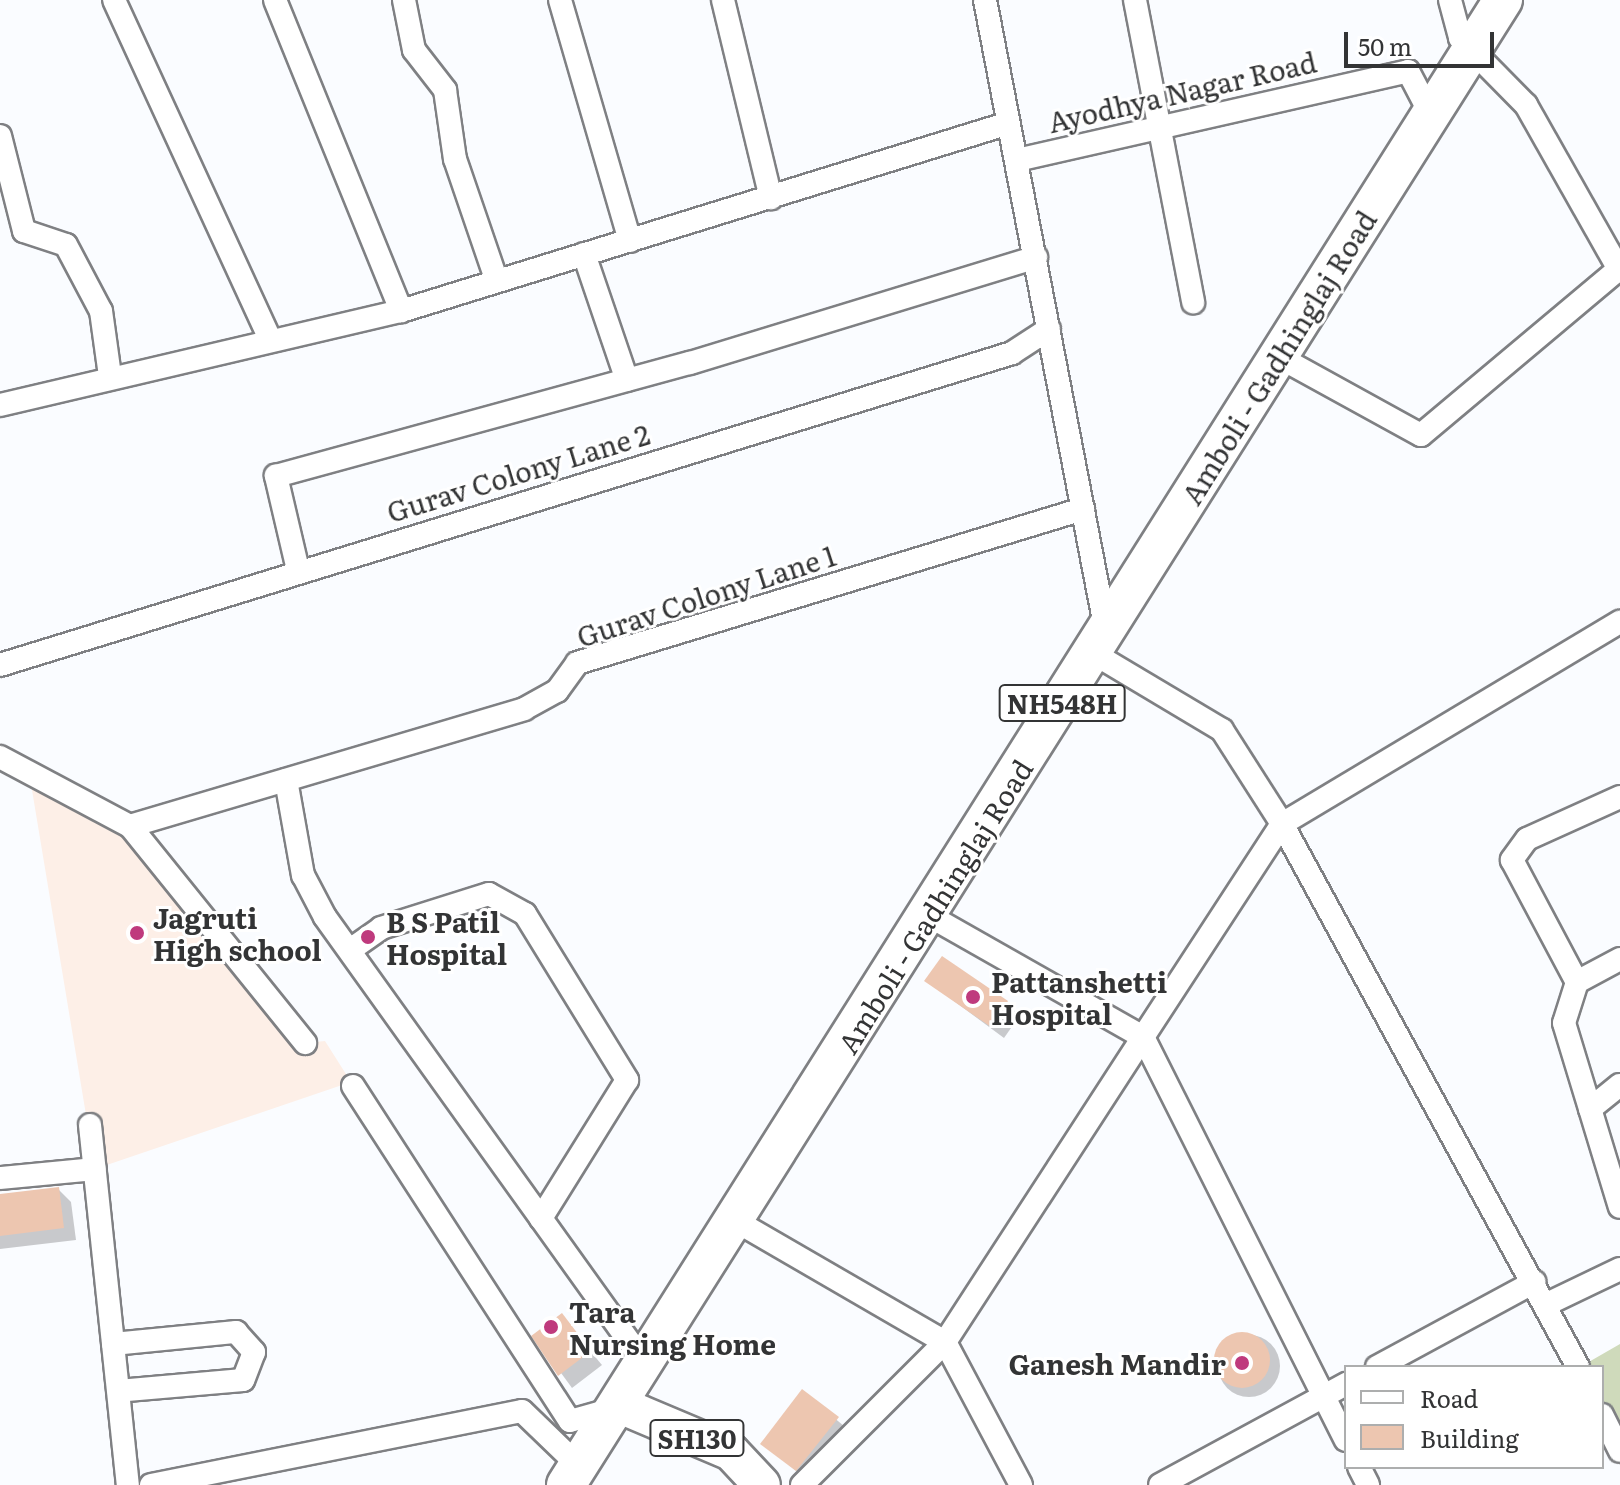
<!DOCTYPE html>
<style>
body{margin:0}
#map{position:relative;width:1620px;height:1485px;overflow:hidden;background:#fafcff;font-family:Literata,serif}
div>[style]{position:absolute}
.education>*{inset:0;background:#fdefe7}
.green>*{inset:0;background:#cfdabb}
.shadow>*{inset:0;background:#0003}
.round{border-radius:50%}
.building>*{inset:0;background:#edc6b0}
.roads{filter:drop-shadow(2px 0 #7f8083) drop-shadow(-2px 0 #7f8083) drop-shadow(0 2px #7f8083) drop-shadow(0 -2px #7f8083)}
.minor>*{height:22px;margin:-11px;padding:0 11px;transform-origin:11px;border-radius:11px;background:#fff}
.primary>*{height:36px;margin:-18px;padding:0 18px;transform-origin:18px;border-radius:18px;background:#fff}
.trunk>*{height:38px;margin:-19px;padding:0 19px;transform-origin:19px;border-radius:19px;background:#fff}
.dots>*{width:22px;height:22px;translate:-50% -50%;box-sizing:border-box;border:4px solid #fff;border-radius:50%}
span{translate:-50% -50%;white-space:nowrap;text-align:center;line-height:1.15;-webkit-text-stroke:6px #fff;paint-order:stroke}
.shield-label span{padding:2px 6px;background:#fff;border:2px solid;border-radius:6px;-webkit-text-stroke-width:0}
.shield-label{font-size:26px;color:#333435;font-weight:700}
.street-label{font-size:28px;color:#333435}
.poi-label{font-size:28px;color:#333435;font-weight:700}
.left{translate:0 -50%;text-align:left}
.right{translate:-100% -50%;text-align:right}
.legend{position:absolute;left:1344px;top:1365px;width:260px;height:104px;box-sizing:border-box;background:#fff;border:2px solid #adaeae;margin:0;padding:10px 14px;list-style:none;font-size:24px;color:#333435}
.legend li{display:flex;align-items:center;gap:16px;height:40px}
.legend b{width:40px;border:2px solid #adaeae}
.scale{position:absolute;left:1344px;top:32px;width:150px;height:36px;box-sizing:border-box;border:4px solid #333435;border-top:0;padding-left:10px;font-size:24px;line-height:28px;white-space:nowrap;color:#333435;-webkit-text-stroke:6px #fff;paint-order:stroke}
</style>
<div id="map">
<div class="education">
<div style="clip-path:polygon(29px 772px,130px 826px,305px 1043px,325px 1041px,351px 1082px,95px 1169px)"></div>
</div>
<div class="green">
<div style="clip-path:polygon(1620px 1344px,1620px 1456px,1602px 1418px,1602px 1367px,1580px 1367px)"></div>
</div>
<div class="shadow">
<div style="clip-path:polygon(942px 959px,1020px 1015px,1004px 1038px,927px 981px)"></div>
<div style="clip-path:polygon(58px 1189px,71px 1202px,76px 1240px,0 1249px,0 1196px)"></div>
<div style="clip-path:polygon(561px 1316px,602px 1365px,572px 1388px,534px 1336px)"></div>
<div class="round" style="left:1218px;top:1335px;width:62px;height:62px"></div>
<div style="clip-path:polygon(803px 1392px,850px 1431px,810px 1482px,763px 1444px)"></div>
</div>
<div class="building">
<div style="clip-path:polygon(942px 956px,1008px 1001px,991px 1027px,924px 981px)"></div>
<div style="clip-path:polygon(59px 1187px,64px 1228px,0 1236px,0 1194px)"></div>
<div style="clip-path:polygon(562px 1313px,591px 1351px,558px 1376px,531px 1336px)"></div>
<div class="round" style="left:1214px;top:1332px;width:56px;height:56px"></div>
<div style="clip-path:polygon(802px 1389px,839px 1417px,796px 1471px,760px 1444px)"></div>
</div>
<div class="roads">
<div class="minor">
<div style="left:114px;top:0;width:375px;rotate:65.3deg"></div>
<div style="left:275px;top:0;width:336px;rotate:67.9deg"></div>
<div style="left:404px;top:0;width:51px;rotate:78.7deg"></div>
<div style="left:414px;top:50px;width:51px;rotate:52.2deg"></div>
<div style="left:445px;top:90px;width:70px;rotate:81.8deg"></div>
<div style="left:455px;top:159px;width:127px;rotate:71.1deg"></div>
<div style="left:560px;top:0;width:251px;rotate:73.8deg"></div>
<div style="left:723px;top:0;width:204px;rotate:76.4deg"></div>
<div style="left:985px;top:0;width:642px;rotate:79.14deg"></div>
<div style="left:1135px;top:0;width:308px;rotate:79.1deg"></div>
<div style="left:1450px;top:0;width:39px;rotate:75deg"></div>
<div style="left:1460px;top:38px;width:94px;rotate:45.4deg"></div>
<div style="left:1526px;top:105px;width:191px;rotate:60.5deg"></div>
<div style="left:0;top:136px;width:98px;rotate:75.8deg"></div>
<div style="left:24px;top:231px;width:44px;rotate:18.4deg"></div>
<div style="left:66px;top:245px;width:75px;rotate:62.1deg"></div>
<div style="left:101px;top:311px;width:66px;rotate:82.1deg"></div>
<div style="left:1017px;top:160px;width:401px;rotate:-12.8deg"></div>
<div style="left:1408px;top:71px;width:47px;rotate:62.4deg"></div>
<div style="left:584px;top:254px;width:133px;rotate:71.2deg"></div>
<div style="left:1279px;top:357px;width:162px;rotate:28.8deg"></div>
<div style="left:1421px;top:435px;width:258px;rotate:-40deg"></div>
<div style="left:0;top:405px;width:412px;rotate:-13.2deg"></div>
<div style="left:401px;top:311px;width:636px;rotate:-17.18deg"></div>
<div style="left:298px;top:570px;width:97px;rotate:-103.2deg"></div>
<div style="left:276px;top:476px;width:429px;rotate:-15.3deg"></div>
<div style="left:690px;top:363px;width:362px;rotate:-17deg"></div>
<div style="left:1093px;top:653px;width:150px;rotate:30.8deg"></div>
<div style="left:1222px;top:730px;width:112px;rotate:57.4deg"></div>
<div style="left:1282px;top:824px;width:618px;rotate:61.4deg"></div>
<div style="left:0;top:665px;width:1059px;rotate:-17.13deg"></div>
<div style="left:1012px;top:353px;width:44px;rotate:-33deg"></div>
<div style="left:0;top:757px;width:147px;rotate:28deg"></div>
<div style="left:130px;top:826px;width:279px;rotate:51.1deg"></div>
<div style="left:286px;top:780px;width:97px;rotate:79.9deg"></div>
<div style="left:303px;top:875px;width:47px;rotate:62.4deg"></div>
<div style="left:325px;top:917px;width:551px;rotate:54.38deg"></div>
<div style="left:1620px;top:797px;width:102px;rotate:155.7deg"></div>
<div style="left:1527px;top:839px;width:26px;rotate:126deg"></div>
<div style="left:1512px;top:860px;width:138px;rotate:62deg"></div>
<div style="left:1577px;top:982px;width:43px;rotate:107.6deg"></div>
<div style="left:1564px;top:1023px;width:192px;rotate:73.1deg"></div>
<div style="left:130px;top:826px;width:411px;rotate:-16.5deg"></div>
<div style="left:524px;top:709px;width:38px;rotate:-29deg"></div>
<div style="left:557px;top:691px;width:34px;rotate:-54deg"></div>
<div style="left:577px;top:663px;width:529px;rotate:-16.93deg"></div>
<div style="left:928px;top:915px;width:247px;rotate:29.6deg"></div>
<div style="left:1143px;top:1037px;width:254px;rotate:-56.9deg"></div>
<div style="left:1282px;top:824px;width:394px;rotate:-30.9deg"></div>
<div style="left:350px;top:950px;width:38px;rotate:-35deg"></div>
<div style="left:381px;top:928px;width:113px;rotate:-17.5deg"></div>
<div style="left:489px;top:894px;width:41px;rotate:29.1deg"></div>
<div style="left:525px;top:914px;width:195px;rotate:58.4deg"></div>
<div style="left:627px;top:1080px;width:163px;rotate:121.9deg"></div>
<div style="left:1577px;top:982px;width:49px;rotate:-28.1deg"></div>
<div style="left:1143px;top:1037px;width:451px;rotate:63.3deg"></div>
<div style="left:353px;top:1086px;width:399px;rotate:57.1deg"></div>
<div style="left:570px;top:1421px;width:45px;rotate:-15.6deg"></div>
<div style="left:1590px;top:1109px;width:38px;rotate:-39deg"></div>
<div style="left:90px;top:1125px;width:362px;rotate:84deg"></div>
<div style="left:0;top:1178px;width:95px;rotate:-5.4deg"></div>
<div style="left:736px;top:1221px;width:241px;rotate:30.1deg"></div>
<div style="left:945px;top:1342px;width:162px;rotate:62deg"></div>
<div style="left:1547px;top:1304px;width:81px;rotate:-25.6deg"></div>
<div style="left:113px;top:1344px;width:124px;rotate:-5.6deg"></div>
<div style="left:236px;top:1332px;width:27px;rotate:48deg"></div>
<div style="left:254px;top:1352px;width:30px;rotate:111deg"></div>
<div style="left:243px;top:1380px;width:125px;rotate:175deg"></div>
<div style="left:1377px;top:1367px;width:179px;rotate:-28.4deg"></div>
<div style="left:1602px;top:1415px;width:40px;rotate:63.4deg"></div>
<div style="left:1359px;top:1467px;width:20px;rotate:63deg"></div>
<div style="left:151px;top:1485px;width:378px;rotate:-11.3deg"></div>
<div style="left:522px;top:1411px;width:79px;rotate:44deg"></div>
<div style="left:802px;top:1485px;width:202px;rotate:-45deg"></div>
<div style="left:945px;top:1342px;width:364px;rotate:-57deg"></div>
<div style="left:1160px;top:1485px;width:212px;rotate:-28.5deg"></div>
</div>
<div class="primary">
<div style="left:622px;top:1406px;width:118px;rotate:22.9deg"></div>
<div style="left:731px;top:1452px;width:45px;rotate:46.8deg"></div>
</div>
<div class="trunk">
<div style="left:566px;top:1485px;width:1756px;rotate:-57.75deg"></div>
</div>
</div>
<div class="dots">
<div style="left:137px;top:933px;background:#bf3a7d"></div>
<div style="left:368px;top:937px;background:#bf3a7d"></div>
<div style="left:973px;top:997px;background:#bf3a7d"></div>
<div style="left:551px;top:1327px;background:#bf3a7d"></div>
<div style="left:1242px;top:1363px;background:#bf3a7d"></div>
</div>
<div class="shield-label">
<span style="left:1062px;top:703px">NH548H</span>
<span style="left:697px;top:1438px">SH130</span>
</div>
<div class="street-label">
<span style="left:1182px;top:91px;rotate:-13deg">Ayodhya Nagar Road</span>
<span style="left:1278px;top:357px;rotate:-58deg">Amboli - Gadhinglaj Road</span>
<span style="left:518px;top:472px;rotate:-17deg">Gurav Colony Lane 2</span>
<span style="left:706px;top:595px;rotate:-18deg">Gurav Colony Lane 1</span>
<span style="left:934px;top:906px;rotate:-58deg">Amboli - Gadhinglaj Road</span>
</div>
<div class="poi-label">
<span class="left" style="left:153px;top:933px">Jagruti<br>High school</span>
<span class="left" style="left:386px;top:937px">B S Patil<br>Hospital</span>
<span class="left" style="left:991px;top:997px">Pattanshetti<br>Hospital</span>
<span class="left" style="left:569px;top:1327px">Tara<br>Nursing Home</span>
<span class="right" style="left:1226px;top:1363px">Ganesh Mandir</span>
</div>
<ul class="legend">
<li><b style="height:10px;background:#fff"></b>Road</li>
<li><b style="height:22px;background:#edc6b0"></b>Building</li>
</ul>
<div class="scale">50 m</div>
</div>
